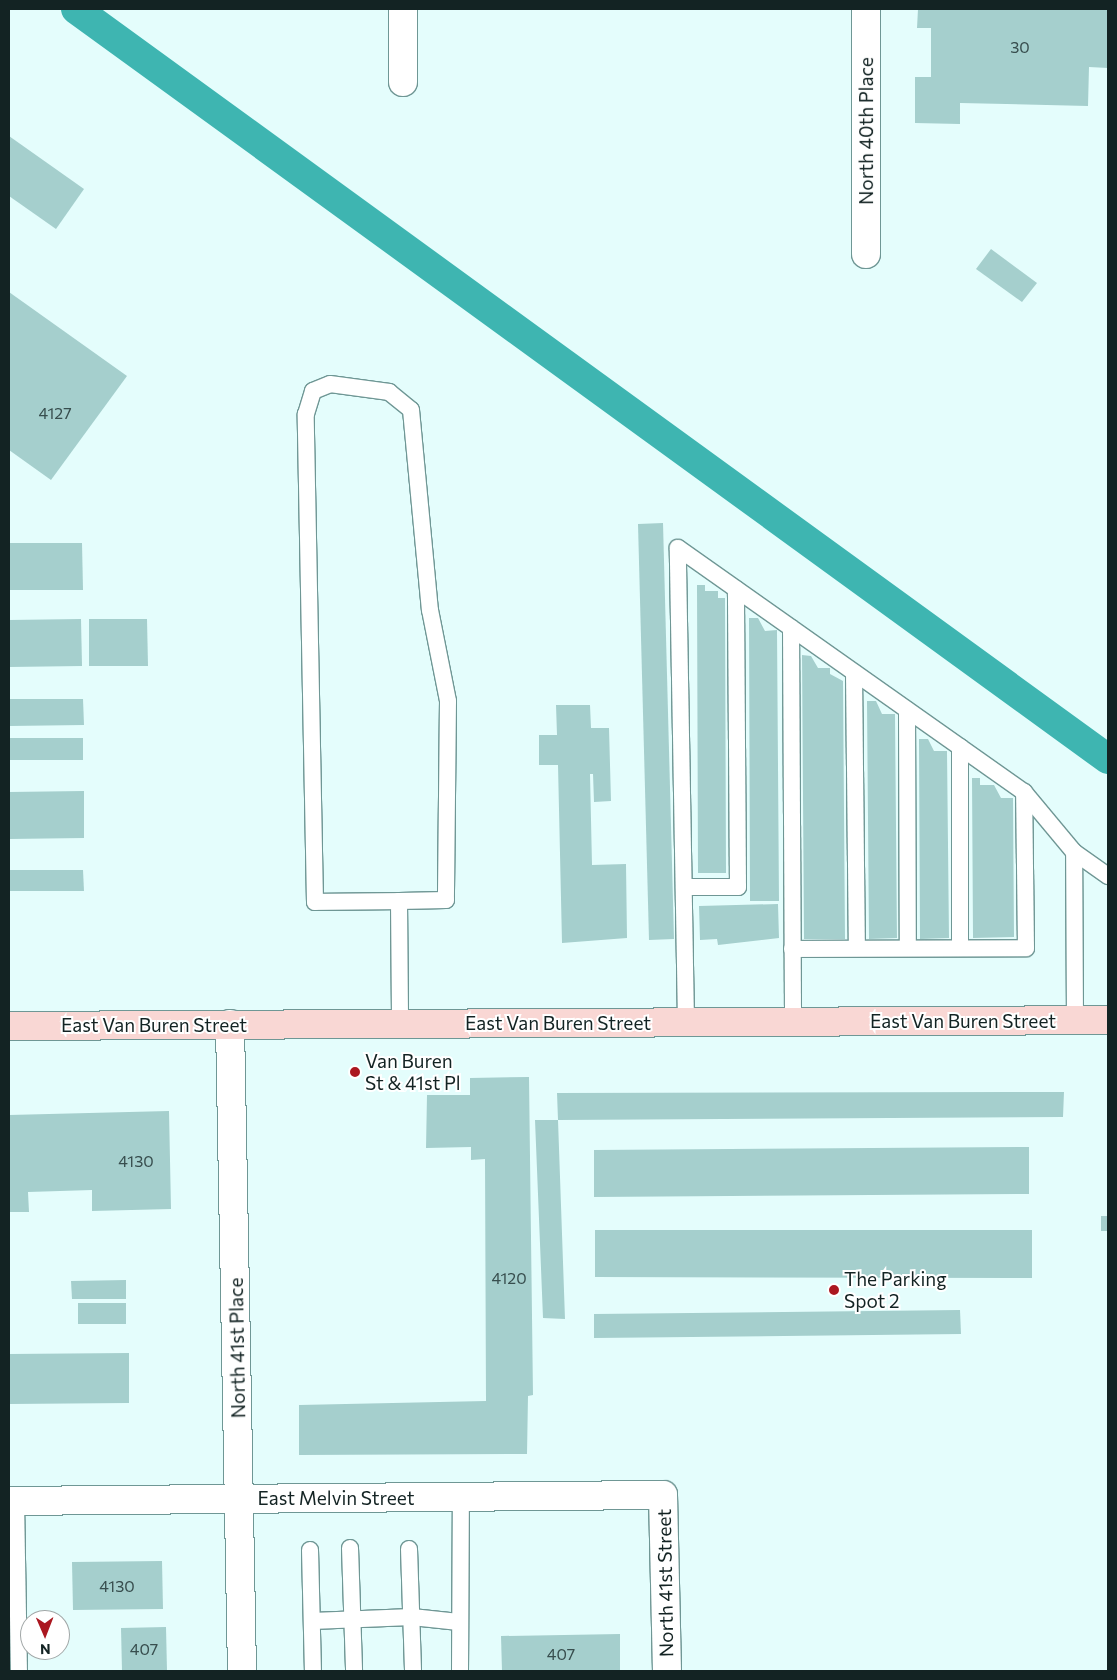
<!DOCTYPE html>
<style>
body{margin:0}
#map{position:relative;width:1117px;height:1680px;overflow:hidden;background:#e4fdfc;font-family:Commissioner,sans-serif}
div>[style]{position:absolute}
.canal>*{height:30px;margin:-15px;padding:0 15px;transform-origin:15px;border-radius:15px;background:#3eb5b1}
.building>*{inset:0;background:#a5cfcd}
.roads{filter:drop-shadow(1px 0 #6f9795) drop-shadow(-1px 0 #6f9795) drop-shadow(0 1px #6f9795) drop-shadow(0 -1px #6f9795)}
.lane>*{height:16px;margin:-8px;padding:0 8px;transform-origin:8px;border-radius:8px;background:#fff}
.street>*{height:28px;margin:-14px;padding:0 14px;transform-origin:14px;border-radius:14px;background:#fff}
.primary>*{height:28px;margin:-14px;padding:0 14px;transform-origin:14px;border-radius:14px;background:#f9d7d4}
.dots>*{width:14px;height:14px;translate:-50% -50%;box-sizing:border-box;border:2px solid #fff;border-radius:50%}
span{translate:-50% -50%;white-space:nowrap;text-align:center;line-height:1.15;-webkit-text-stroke:4px #fff;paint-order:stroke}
.number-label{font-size:16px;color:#384e4e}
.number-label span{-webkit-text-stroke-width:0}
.street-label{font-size:19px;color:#132323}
.poi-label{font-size:19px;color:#132323}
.left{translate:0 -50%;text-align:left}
.frame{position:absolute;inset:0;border:10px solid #132323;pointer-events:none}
.north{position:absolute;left:20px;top:1610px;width:50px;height:50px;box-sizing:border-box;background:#fff;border:1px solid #a1a7a7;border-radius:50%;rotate:179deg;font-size:14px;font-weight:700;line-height:20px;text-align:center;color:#132323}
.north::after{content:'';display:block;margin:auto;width:18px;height:22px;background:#ab1720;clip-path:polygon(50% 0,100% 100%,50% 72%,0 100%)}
</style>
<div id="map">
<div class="canal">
<div style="left:76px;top:9px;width:1276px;rotate:36.01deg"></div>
</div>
<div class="building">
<div style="clip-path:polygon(918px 9px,1108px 9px,1108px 68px,1089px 67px,1088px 106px,960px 103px,960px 124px,915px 123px,915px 77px,931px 77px,931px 28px,917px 28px)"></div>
<div style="clip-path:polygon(9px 136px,84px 189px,56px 229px,9px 196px)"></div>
<div style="clip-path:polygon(991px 249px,1037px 283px,1022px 302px,976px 269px)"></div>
<div style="clip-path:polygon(9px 292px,127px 376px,51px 480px,9px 450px)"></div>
<div style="clip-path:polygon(663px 523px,674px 939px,649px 940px,638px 524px)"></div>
<div style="clip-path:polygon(9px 543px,82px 543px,83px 590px,9px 590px)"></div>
<div style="clip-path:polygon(697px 585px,705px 585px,705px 591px,718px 591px,718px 598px,725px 598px,726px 873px,698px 873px)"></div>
<div style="clip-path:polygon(749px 618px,758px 618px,765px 631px,777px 630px,779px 901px,750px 901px)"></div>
<div style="clip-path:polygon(81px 619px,82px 666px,9px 667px,9px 620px)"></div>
<div style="clip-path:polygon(89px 619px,147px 619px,148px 666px,89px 666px)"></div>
<div style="clip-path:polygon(802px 655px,811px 656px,818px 668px,830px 668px,830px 674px,843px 681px,845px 939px,804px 939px)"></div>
<div style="clip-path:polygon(9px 699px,83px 699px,84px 725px,9px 726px)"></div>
<div style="clip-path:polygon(867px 701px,876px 701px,882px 714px,895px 714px,897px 938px,869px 939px)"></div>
<div style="clip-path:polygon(556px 705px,590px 705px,591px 728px,609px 728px,611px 801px,594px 802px,593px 774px,590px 774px,592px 865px,626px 864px,627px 938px,562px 943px,558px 765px,539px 765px,539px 735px,557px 735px)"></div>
<div style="clip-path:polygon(9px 738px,83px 738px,83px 760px,9px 760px)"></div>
<div style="clip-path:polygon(919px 739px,928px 739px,934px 751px,947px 751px,949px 938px,920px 939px)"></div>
<div style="clip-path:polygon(972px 778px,980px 778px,980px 785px,994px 785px,1001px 798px,1013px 798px,1014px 937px,973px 938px)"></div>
<div style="clip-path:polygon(84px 791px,84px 838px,9px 839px,9px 792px)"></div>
<div style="clip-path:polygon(9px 870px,83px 870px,84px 891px,9px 891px)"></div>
<div style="clip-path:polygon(778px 904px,779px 938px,718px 945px,717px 939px,700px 940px,699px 906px)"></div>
<div style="clip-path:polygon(529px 1077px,533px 1395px,528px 1396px,527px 1454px,299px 1455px,299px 1405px,486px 1401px,485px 1159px,471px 1160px,471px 1147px,426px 1148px,427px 1095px,470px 1095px,470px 1078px)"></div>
<div style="clip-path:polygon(1064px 1092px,1063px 1117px,558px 1120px,565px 1319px,543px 1318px,535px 1120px,558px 1120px,557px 1093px)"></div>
<div style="clip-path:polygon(169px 1111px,171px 1209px,92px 1211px,92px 1190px,28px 1192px,29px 1212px,9px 1212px,9px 1115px)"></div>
<div style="clip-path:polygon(1029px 1147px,1029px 1194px,594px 1197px,594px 1150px)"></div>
<div style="clip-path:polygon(1101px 1216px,1108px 1216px,1108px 1231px,1101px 1231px)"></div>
<div style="clip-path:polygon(595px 1230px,1032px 1230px,1032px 1278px,595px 1277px)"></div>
<div style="clip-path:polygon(126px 1280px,126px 1299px,72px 1299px,71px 1281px)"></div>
<div style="clip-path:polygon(78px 1303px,126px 1303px,126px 1324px,78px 1324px)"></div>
<div style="clip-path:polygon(960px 1310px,961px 1334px,594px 1338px,594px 1314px)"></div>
<div style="clip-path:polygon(129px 1353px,129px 1403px,9px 1404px,9px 1354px)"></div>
<div style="clip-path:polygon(162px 1561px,163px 1609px,73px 1610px,72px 1562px)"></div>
<div style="clip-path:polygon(166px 1627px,167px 1671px,122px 1671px,121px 1628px)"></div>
<div style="clip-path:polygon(620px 1634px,620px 1671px,502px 1671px,501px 1636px)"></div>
</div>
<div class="roads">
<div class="lane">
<div style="left:791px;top:628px;width:394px;rotate:89.7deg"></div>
<div style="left:854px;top:673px;width:275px;rotate:89.4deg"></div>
<div style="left:907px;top:710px;width:238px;rotate:89.8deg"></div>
<div style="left:960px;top:747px;width:201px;rotate:90deg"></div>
<div style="left:685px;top:887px;width:53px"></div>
<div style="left:738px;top:887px;width:298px;rotate:-90.4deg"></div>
<div style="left:399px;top:901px;width:84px;rotate:179.3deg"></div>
<div style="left:315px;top:902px;width:488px;rotate:-91.1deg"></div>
<div style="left:306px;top:414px;width:24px;rotate:-73deg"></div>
<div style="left:313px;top:391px;width:18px;rotate:-22deg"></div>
<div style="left:330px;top:384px;width:60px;rotate:7.7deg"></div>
<div style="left:389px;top:392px;width:28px;rotate:39deg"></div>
<div style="left:411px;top:410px;width:201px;rotate:84.6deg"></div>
<div style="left:430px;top:610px;width:93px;rotate:78.8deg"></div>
<div style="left:448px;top:701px;width:199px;rotate:90.6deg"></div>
<div style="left:446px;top:900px;width:47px;rotate:178.8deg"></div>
<div style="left:399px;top:901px;width:122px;rotate:89.5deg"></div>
<div style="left:792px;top:949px;width:234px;rotate:-0.2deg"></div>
<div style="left:1026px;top:948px;width:156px;rotate:-90.7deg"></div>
<div style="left:1075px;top:1020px;width:168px;rotate:-90.3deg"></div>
<div style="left:1074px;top:852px;width:42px;rotate:35.2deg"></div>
<div style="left:686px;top:1022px;width:474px;rotate:-91deg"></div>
<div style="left:678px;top:548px;width:423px;rotate:35.2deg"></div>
<div style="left:1024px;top:792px;width:78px;rotate:50.2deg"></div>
<div style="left:16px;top:1501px;width:170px;rotate:89deg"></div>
<div style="left:350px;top:1548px;width:123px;rotate:88.1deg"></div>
<div style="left:409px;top:1549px;width:122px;rotate:88.1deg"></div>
<div style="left:310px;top:1550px;width:121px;rotate:88.6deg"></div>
<div style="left:312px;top:1621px;width:100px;rotate:-2.3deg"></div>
<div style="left:412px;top:1617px;width:47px;rotate:6.1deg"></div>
<div style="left:460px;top:1671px;width:173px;rotate:-89.7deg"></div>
</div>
<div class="street">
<div style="left:403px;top:82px;width:73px;rotate:-90deg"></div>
<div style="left:866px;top:254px;width:245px;rotate:-90deg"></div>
<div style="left:230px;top:1024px;width:647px;rotate:88.94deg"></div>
<div style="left:9px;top:1501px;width:654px;rotate:-0.53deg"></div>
<div style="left:663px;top:1495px;width:176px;rotate:88.7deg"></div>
</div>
<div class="primary">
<div style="left:9px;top:1026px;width:1099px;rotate:-0.31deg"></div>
</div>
</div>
<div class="dots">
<div style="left:355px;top:1072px;background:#ab1720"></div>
<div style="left:834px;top:1290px;background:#ab1720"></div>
</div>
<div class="number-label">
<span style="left:1020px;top:47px">30</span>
<span style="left:55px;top:413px">4127</span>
<span style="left:136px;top:1161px">4130</span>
<span style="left:509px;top:1278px">4120</span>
<span style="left:117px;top:1586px">4130</span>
<span style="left:144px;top:1649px">407</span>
<span style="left:561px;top:1654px">407</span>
</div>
<div class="street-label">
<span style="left:866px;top:131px;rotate:-90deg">North 40th Place</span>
<span style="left:963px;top:1021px">East Van Buren Street</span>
<span style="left:558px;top:1023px">East Van Buren Street</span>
<span style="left:154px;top:1025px">East Van Buren Street</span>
<span style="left:237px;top:1348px;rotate:-91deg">North 41st Place</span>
<span style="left:336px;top:1498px">East Melvin Street</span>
<span style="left:665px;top:1583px;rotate:-91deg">North 41st Street</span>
</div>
<div class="poi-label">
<span class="left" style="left:365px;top:1072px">Van Buren<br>St &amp; 41st Pl</span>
<span class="left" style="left:844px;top:1290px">The Parking<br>Spot 2</span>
</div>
<div class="frame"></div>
<div class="north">N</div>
</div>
